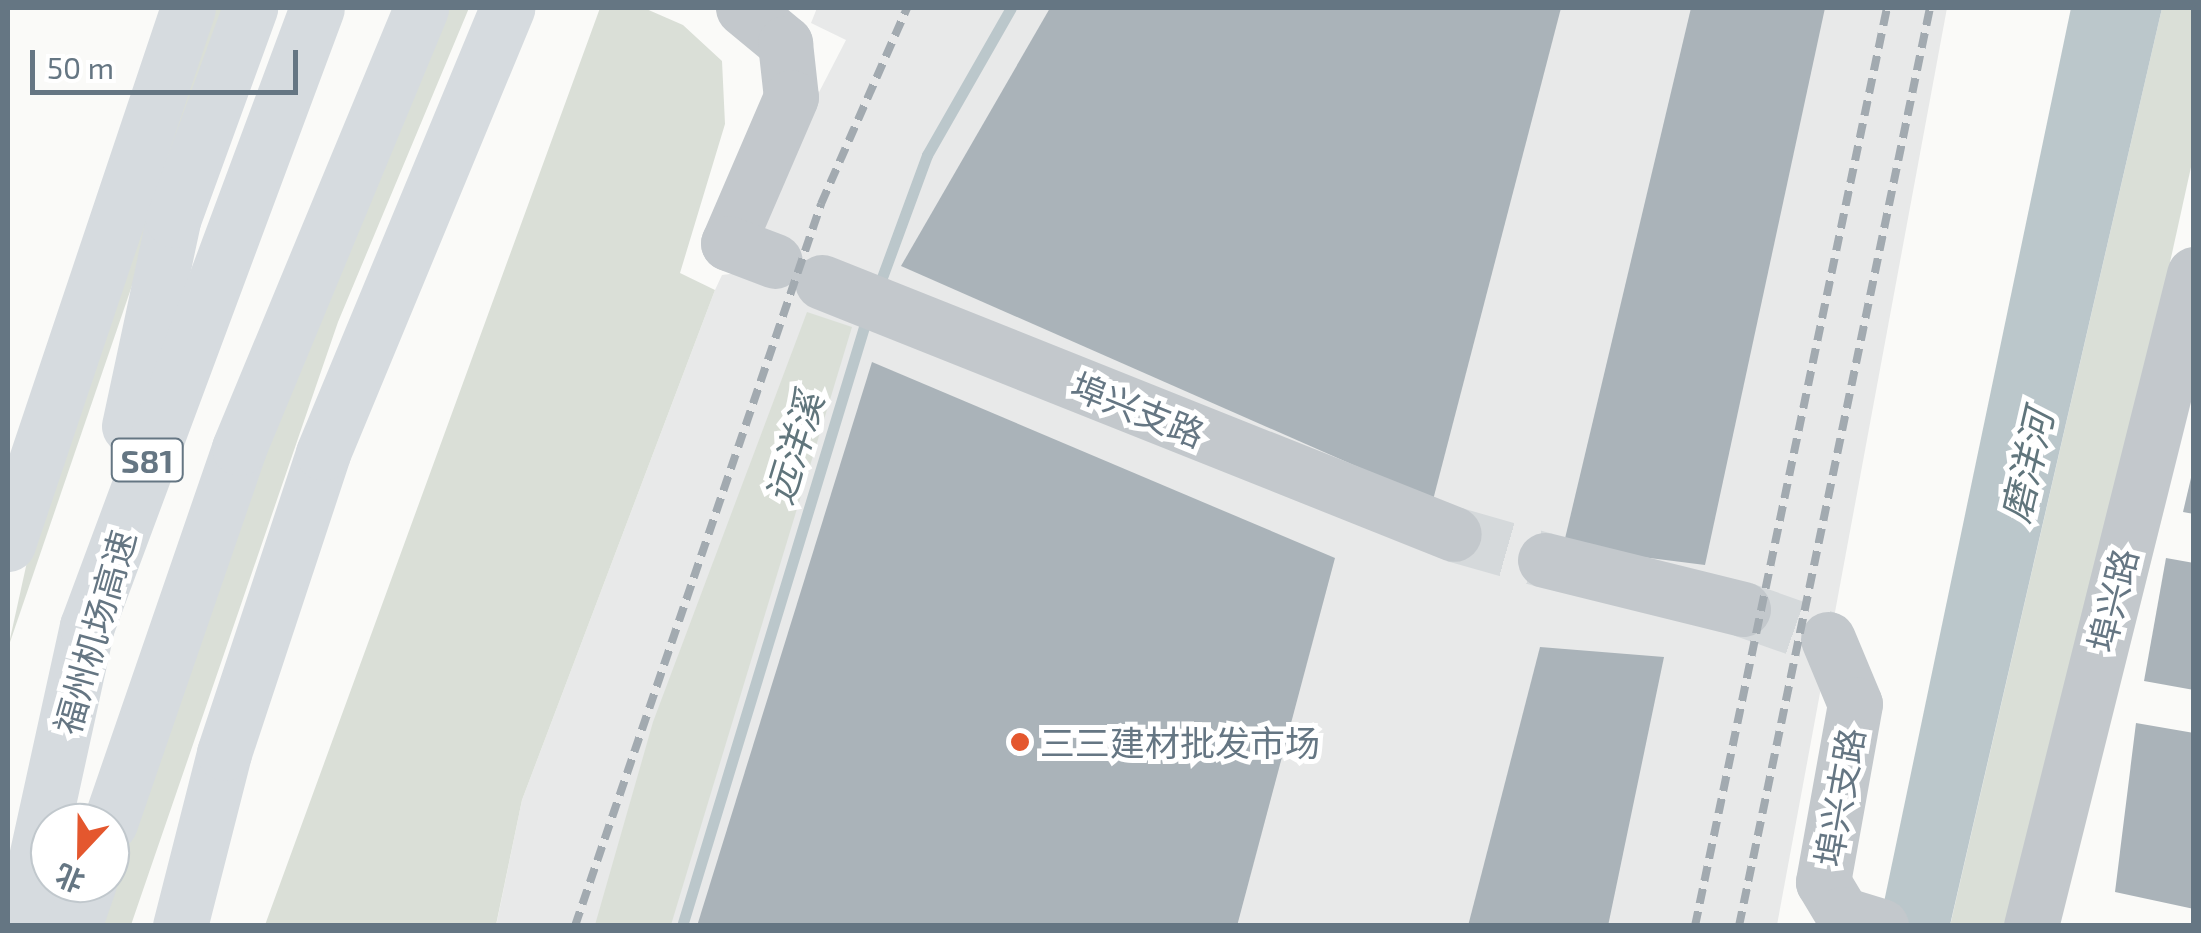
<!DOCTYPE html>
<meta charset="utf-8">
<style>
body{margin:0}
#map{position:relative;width:2201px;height:933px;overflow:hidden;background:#fafaf8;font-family:"Exo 2","Noto Sans SC",sans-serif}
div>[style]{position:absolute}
.built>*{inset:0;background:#e8e9e9}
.green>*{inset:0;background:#dadfd7}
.water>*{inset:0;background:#bbc7cb}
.stream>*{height:11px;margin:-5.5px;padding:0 5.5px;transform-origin:5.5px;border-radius:5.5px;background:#bbc7cb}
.building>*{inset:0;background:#aab3b9}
.minor-tunnel>*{height:55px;margin-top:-27.5px;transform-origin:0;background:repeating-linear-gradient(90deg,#d5d9db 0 55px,transparent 0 83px)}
.minor>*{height:55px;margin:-27.5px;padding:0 27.5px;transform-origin:27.5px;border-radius:27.5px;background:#c3c8cc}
.major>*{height:55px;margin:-27.5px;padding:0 27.5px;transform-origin:27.5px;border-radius:27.5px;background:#d6dbdf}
.highway>*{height:55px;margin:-27.5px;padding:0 27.5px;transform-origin:27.5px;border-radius:27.5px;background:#d6dbdf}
.rail>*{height:8px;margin-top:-4px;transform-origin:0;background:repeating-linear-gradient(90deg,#a2aab0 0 15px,transparent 0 23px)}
.dots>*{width:28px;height:28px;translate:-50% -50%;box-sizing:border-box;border:5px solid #fff;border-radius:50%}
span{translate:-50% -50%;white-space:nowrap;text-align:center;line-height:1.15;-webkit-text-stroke:10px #fff;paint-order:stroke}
.shield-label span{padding:2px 8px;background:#fff;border:2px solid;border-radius:8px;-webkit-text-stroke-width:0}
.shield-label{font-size:32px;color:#657683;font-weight:700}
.street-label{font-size:35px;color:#657683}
.poi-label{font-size:35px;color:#657683}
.left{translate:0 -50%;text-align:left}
.water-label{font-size:38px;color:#60757c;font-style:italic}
.frame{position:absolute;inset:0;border:10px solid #657683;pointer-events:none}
.north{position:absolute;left:30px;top:803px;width:100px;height:100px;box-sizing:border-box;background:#fff;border:2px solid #c1c8cd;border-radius:50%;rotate:202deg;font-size:28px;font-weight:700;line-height:40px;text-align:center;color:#657683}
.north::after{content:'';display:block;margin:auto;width:35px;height:45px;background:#e4572e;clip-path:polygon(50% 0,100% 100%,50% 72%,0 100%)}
.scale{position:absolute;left:30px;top:50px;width:268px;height:45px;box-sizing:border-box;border:5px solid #657683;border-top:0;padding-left:12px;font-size:30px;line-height:35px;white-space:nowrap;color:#657683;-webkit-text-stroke:8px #fff;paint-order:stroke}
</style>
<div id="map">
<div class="built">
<div style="clip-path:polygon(817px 8px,1947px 8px,1777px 925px,496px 926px,522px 800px,715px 290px,722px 275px,746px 272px,755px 216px,846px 40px,811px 23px)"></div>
</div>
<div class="green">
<div style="clip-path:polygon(215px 8px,227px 8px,8px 648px,38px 512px)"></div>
<div style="clip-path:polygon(438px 8px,469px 8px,338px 322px,131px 925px,103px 926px,169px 699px)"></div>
<div style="clip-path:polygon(600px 8px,644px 8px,683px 25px,722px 61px,725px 124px,680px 273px,715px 290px,522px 800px,496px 925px,265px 925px)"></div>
<div style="clip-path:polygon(2162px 8px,2193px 8px,2193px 158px,2024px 925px,1950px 926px)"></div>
<div style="clip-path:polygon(807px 312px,852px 327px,671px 925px,595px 925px,653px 722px)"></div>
</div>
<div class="water">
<div style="clip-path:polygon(2071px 8px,2162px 8px,1950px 925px,1879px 926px)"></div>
</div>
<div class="stream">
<div style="left:877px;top:291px;width:145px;rotate:-69.8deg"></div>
<div style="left:927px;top:155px;width:169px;rotate:-60.3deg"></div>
<div style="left:682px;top:926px;width:636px;rotate:-73.1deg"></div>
</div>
<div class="building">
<div style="clip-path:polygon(1050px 8px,1561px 8px,1433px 500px,901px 266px)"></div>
<div style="clip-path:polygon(1691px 8px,1825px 8px,1705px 565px,1563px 547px)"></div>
<div style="clip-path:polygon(872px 362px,1335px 558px,1237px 926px,697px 926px)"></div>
<div style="clip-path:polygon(2194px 465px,2194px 514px,2183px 512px)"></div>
<div style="clip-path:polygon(2166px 558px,2194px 563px,2194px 690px,2144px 681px)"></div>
<div style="clip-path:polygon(1540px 647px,1664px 657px,1608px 926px,1468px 926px)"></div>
<div style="clip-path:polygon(2136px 723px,2194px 733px,2194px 909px,2115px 892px)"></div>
</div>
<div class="minor-tunnel">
<div style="left:1454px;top:534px;width:95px;rotate:15.9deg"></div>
<div style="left:1743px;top:609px;width:90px;rotate:19.4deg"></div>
</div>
<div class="minor">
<div style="left:743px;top:8px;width:55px;rotate:39.8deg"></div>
<div style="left:785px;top:43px;width:54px;rotate:83.7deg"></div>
<div style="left:791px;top:97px;width:159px;rotate:113.3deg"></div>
<div style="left:728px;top:243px;width:50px;rotate:21deg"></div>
<div style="left:822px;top:282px;width:680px;rotate:21.74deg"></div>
<div style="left:1545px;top:560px;width:204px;rotate:13.9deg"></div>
<div style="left:1828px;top:639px;width:70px;rotate:67.4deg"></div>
<div style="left:1855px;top:704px;width:181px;rotate:100.2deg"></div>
<div style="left:1823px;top:882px;width:37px;rotate:59deg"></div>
<div style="left:1842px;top:914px;width:41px;rotate:17.1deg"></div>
<div style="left:2031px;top:926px;width:672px;rotate:-75.96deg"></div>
</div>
<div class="major">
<div style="left:8px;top:544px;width:565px;rotate:-71.44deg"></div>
<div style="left:180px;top:926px;width:179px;rotate:-75.7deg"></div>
<div style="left:224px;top:753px;width:316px;rotate:-71.7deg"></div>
<div style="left:323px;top:453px;width:482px;rotate:-67.5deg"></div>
</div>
<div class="highway">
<div style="left:129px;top:426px;width:211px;rotate:-77.9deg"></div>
<div style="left:173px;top:220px;width:226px;rotate:-70deg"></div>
<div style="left:110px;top:823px;width:397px;rotate:-71deg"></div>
<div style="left:239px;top:448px;width:476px;rotate:-67.5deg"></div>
<div style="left:21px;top:926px;width:307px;rotate:-77.6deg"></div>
<div style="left:87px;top:626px;width:659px;rotate:-69.59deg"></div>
<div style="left:74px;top:926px;width:46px;rotate:-70.8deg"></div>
</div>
<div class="rail">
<div style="left:575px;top:926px;width:763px;rotate:-71.18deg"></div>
<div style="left:821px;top:204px;width:214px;rotate:-66.3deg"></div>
<div style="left:1695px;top:926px;width:938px;rotate:-78.19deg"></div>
<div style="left:1739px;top:926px;width:938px;rotate:-78.25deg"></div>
</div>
<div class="dots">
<div style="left:1020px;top:742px;background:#e4572e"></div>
</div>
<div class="shield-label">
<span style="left:147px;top:460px">S81</span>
</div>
<div class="street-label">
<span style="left:1138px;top:409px;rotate:22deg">埠兴支路</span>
<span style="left:2112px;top:600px;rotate:-76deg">埠兴路</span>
<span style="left:94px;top:632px;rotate:-74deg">福州机场高速</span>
<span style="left:1839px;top:797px;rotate:-80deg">埠兴支路</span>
</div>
<div class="poi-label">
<span class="left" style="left:1040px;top:742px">三三建材批发市场</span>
</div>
<div class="water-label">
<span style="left:794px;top:448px;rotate:-73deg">远洋溪</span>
<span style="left:2027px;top:466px;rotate:-77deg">磨洋河</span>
</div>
<div class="frame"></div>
<div class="north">北</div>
<div class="scale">50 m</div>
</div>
